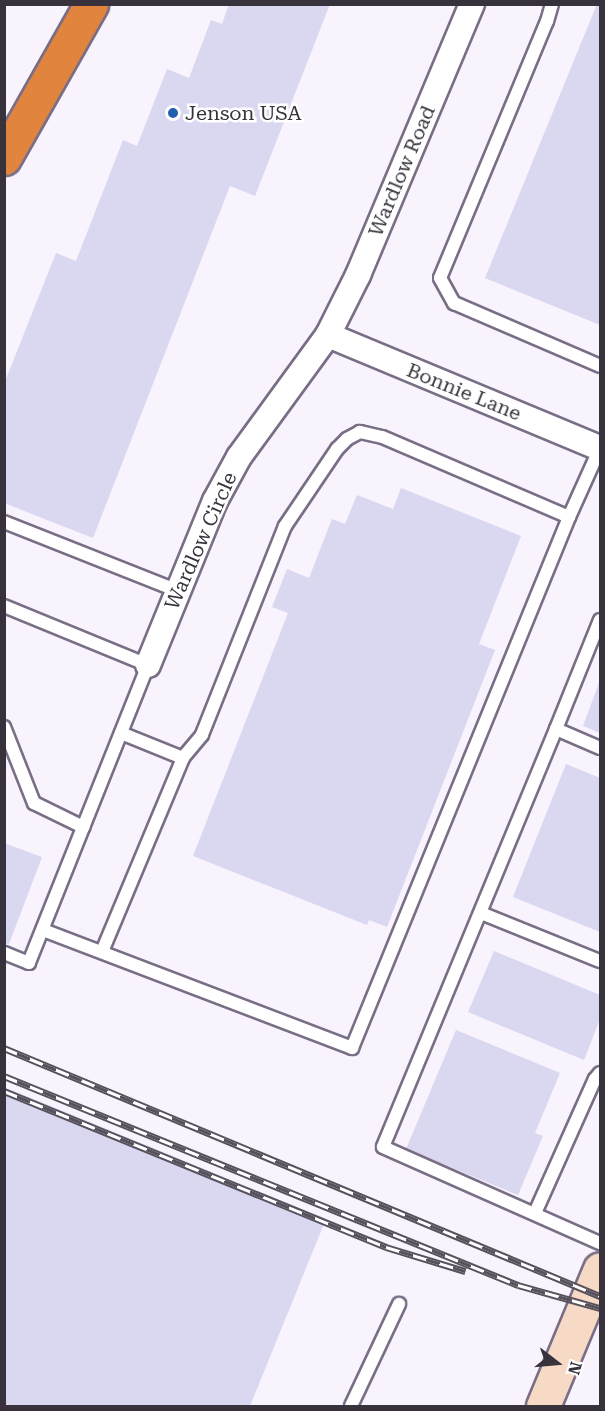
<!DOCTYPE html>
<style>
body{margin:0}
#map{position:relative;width:605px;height:1411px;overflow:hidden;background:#f8f3fd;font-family:"Roboto Serif",serif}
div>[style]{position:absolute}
.building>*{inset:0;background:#dad7f1}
.roads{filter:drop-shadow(2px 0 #796e85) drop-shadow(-2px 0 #796e85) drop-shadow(0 2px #796e85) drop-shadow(0 -2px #796e85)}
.lane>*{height:12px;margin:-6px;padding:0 6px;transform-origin:6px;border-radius:6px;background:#fff}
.street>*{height:24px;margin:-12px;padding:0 12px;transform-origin:12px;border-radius:12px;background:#fff}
.secondary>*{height:33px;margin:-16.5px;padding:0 16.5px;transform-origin:16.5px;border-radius:16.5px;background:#f6dac5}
.highway>*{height:33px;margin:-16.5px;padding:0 16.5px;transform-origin:16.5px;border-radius:16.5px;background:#e1843e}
.rail>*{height:7px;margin-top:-3.5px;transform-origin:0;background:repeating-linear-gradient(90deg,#fff 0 14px,#56515b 0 28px);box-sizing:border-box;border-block:2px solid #56515b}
.dots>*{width:16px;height:16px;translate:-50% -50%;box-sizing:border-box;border:3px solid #fff;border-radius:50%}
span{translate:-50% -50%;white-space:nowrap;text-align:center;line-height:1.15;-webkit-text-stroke:5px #fff;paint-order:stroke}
.poi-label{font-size:20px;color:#37323c}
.left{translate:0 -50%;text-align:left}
.street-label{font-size:20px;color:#37323c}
.frame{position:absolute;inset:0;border:6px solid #37323c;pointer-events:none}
.north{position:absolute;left:527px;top:1333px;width:60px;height:60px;-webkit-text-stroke:4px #fff;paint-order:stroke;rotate:106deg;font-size:16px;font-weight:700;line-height:24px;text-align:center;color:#37323c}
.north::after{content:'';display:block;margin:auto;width:21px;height:27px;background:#37323c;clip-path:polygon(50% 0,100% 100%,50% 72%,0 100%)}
</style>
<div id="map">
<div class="building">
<div style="clip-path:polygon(229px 4px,330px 4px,255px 196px,230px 186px,93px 538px,4px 503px,4px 384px,56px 253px,76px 261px,123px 140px,137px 146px,167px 69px,189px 78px,211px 20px,222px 24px)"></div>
<div style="clip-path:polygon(597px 4px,600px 4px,600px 325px,485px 278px)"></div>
<div style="clip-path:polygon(401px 488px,521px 536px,479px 644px,495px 650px,387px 927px,369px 920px,367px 925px,193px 856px,288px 613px,272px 607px,287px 569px,309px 578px,332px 519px,345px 524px,357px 495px,393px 509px)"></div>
<div style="clip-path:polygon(600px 680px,600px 733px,583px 726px)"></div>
<div style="clip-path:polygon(566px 764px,600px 778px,600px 932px,513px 897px)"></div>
<div style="clip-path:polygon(4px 843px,42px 857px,9px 944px,4px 943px)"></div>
<div style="clip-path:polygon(494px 951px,600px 995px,600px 1019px,584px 1060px,468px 1012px)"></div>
<div style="clip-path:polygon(456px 1030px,560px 1073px,535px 1133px,543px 1136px,518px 1195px,406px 1149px)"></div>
<div style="clip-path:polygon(4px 1087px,326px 1219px,250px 1406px,4px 1406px)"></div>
</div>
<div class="roads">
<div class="lane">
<div style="left:552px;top:4px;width:18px;rotate:106deg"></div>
<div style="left:547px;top:21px;width:278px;rotate:112.6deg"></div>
<div style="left:440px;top:278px;width:29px;rotate:61deg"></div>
<div style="left:454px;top:303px;width:159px;rotate:23.3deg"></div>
<div style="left:569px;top:517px;width:76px;rotate:-65.8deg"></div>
<div style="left:4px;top:522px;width:187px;rotate:21.6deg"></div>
<div style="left:4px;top:606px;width:156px;rotate:22.3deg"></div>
<div style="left:148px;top:665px;width:321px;rotate:111.8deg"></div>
<div style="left:29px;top:963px;width:27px;rotate:-158deg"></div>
<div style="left:600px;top:620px;width:118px;rotate:112deg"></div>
<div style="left:556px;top:729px;width:48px;rotate:23.4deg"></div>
<div style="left:4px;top:727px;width:82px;rotate:68.5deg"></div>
<div style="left:34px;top:803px;width:55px;rotate:26.1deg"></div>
<div style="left:556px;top:729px;width:452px;rotate:112.5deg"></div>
<div style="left:383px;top:1147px;width:237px;rotate:23.9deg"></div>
<div style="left:121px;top:733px;width:67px;rotate:22deg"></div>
<div style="left:481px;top:913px;width:128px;rotate:22deg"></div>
<div style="left:43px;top:930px;width:331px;rotate:20.9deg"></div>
<div style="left:352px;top:1048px;width:574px;rotate:-67.77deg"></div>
<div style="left:569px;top:517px;width:203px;rotate:-156.8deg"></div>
<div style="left:382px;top:437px;width:23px;rotate:-167deg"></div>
<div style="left:360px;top:432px;width:15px;rotate:152deg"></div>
<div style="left:347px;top:439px;width:14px;rotate:135deg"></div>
<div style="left:337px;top:449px;width:93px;rotate:124deg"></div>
<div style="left:285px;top:526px;width:225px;rotate:111.7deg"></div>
<div style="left:202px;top:735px;width:30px;rotate:130deg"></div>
<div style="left:183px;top:758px;width:210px;rotate:112.7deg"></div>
<div style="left:535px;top:1213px;width:147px;rotate:-65.9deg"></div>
<div style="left:595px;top:1079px;width:8px;rotate:-50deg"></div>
<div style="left:351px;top:1406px;width:113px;rotate:-64.8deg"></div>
</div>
<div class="street">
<div style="left:328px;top:335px;width:295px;rotate:22.6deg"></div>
<div style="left:148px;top:665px;width:177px;rotate:-67.8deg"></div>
<div style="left:215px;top:501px;width:50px;rotate:-61.4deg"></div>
<div style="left:239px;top:457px;width:151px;rotate:-53.9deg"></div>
<div style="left:328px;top:335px;width:67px;rotate:-63.4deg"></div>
<div style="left:358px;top:275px;width:294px;rotate:-67.2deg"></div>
</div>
<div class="secondary">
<div style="left:543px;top:1406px;width:148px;rotate:-67.4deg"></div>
</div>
<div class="highway">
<div style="left:4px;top:158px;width:177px;rotate:-60.5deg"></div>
</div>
</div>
<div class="rail">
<div style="left:4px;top:1048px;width:646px;rotate:22.59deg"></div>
<div style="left:4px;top:1076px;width:555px;rotate:22.13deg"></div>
<div style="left:518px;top:1285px;width:85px;rotate:15.7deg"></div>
<div style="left:4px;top:1091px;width:413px;rotate:22.2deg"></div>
<div style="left:386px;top:1247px;width:83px;rotate:16.9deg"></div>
</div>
<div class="dots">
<div style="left:173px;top:113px;background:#215fb1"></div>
</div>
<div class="poi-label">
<span class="left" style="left:185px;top:113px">Jenson USA</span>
</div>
<div class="street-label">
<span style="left:402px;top:171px;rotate:-67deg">Wardlow Road</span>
<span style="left:464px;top:392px;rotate:22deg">Bonnie Lane</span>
<span style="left:201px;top:541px;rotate:-66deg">Wardlow Circle</span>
</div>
<div class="frame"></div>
<div class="north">N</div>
</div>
